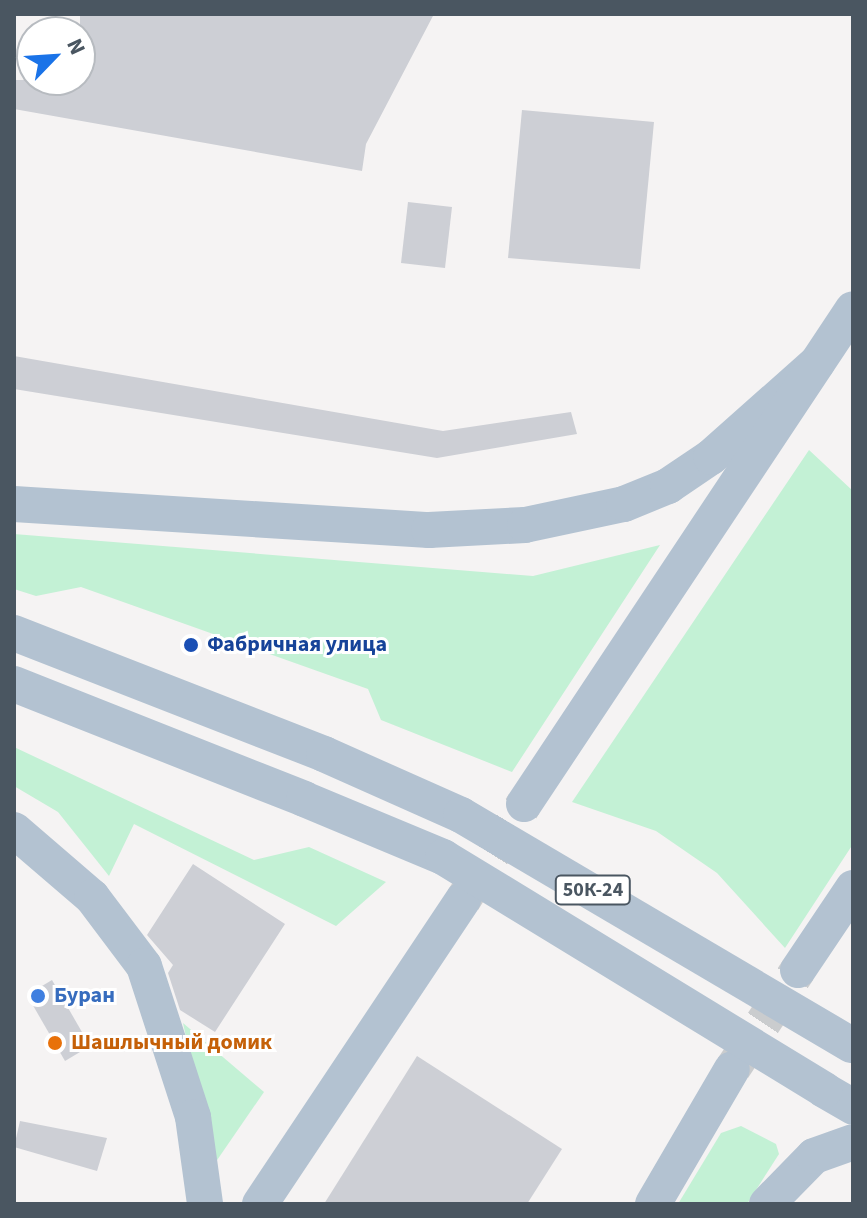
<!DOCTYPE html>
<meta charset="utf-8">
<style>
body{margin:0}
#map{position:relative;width:867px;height:1218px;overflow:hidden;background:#f5f3f3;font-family:"Source Sans 3",sans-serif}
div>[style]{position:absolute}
.green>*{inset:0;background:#c3f1d5}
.building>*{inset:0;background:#cdcfd5}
.major-tunnel>*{height:36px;margin-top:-18px;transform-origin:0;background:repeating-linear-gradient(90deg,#caccce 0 36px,transparent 0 54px)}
.major>*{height:36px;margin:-18px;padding:0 18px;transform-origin:18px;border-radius:18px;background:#b3c2d1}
.major-bridge>*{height:36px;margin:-18px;padding:0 18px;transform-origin:18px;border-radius:18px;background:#b3c2d1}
.dots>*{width:22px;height:22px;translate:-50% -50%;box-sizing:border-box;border:4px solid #fff;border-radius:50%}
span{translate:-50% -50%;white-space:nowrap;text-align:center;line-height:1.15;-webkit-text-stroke:6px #fff;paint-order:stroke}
.shield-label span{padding:2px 6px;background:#fff;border:2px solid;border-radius:6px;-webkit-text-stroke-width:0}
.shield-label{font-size:20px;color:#4a5661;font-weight:700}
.transit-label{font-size:22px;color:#164399;font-weight:700}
.left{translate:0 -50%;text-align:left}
.shop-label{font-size:22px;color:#366cbe;font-weight:700}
.food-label{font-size:22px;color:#c56008;font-weight:700}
.frame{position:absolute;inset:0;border:16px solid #4a5661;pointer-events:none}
.north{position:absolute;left:16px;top:16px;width:80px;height:80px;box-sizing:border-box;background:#fff;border:2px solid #b7bbc0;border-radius:50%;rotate:65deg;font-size:22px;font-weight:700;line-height:32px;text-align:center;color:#4a5661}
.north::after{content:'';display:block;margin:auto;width:28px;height:36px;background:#1a73e8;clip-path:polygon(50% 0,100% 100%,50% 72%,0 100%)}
</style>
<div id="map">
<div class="green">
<div style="clip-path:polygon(809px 450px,853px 491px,853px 844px,785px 948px,717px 873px,656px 831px,572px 802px)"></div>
<div style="clip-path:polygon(14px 534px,533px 576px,660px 545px,512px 772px,381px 720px,368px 689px,81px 587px,36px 596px,14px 589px)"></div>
<div style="clip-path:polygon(14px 747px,254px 860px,309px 847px,386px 882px,336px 926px,134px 824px,109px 876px,58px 812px,14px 786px)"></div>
<div style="clip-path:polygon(183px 1023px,264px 1092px,213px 1166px)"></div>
<div style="clip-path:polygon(741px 1126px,776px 1144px,779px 1154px,747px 1204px,678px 1204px,721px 1133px)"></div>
</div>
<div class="building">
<div style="clip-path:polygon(80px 14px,434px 14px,366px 144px,362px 171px,14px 109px,14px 80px,80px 80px)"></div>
<div style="clip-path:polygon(522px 110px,654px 122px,640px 269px,508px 258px)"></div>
<div style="clip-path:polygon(408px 202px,452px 207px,445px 268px,401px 263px)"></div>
<div style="clip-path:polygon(14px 356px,443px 431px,571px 412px,577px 434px,437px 458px,14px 389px)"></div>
<div style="clip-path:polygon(193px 864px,285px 924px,215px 1032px,180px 1010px,168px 973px,173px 965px,147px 935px)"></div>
<div style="clip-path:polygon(52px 980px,90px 1046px,65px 1061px,27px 995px)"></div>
<div style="clip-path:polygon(417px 1056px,562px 1149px,527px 1204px,324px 1204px)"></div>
<div style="clip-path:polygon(20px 1121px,107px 1138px,97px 1171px,14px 1147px)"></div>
</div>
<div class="major-tunnel">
<div style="left:463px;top:900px;width:114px;rotate:-57.6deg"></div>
<div style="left:733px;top:1068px;width:118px;rotate:-56.4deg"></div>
</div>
<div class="major">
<div style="left:14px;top:504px;width:416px;rotate:3.6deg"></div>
<div style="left:429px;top:530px;width:96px;rotate:-3deg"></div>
<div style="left:525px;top:525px;width:101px;rotate:-12deg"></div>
<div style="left:624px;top:504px;width:48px;rotate:-22.2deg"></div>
<div style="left:668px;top:486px;width:52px;rotate:-34deg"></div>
<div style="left:711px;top:457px;width:142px;rotate:-41.6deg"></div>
<div style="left:14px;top:633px;width:333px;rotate:21.3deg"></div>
<div style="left:14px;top:684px;width:312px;rotate:21.6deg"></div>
<div style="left:524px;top:804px;width:594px;rotate:-56.39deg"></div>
<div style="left:14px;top:830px;width:103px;rotate:40.7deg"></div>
<div style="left:92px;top:897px;width:86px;rotate:53deg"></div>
<div style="left:144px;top:966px;width:159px;rotate:72deg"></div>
<div style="left:193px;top:1117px;width:88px;rotate:82.1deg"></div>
<div style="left:798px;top:970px;width:99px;rotate:-56.1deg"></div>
<div style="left:824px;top:1090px;width:34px;rotate:30deg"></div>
<div style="left:260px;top:1204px;width:366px;rotate:-56.3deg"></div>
<div style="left:653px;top:1204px;width:156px;rotate:-59.7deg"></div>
<div style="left:767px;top:1204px;width:67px;rotate:-45.6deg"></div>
<div style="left:814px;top:1156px;width:41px;rotate:-19.7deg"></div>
</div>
<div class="major-bridge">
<div style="left:324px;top:754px;width:150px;rotate:24deg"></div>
<div style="left:461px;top:815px;width:453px;rotate:30.5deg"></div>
<div style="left:304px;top:799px;width:151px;rotate:22.6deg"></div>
<div style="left:443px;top:857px;width:447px;rotate:31.4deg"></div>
</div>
<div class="dots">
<div style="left:191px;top:645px;background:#1a4fb4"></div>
<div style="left:38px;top:996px;background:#3f7fe0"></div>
<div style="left:55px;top:1043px;background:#e8710a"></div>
</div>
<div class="shield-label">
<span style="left:593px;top:890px">50К-24</span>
</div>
<div class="transit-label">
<span class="left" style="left:207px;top:645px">Фабричная улица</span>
</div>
<div class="shop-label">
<span class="left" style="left:54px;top:996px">Буран</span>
</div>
<div class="food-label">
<span class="left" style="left:71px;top:1043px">Шашлычный домик</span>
</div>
<div class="frame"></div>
<div class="north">N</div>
</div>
